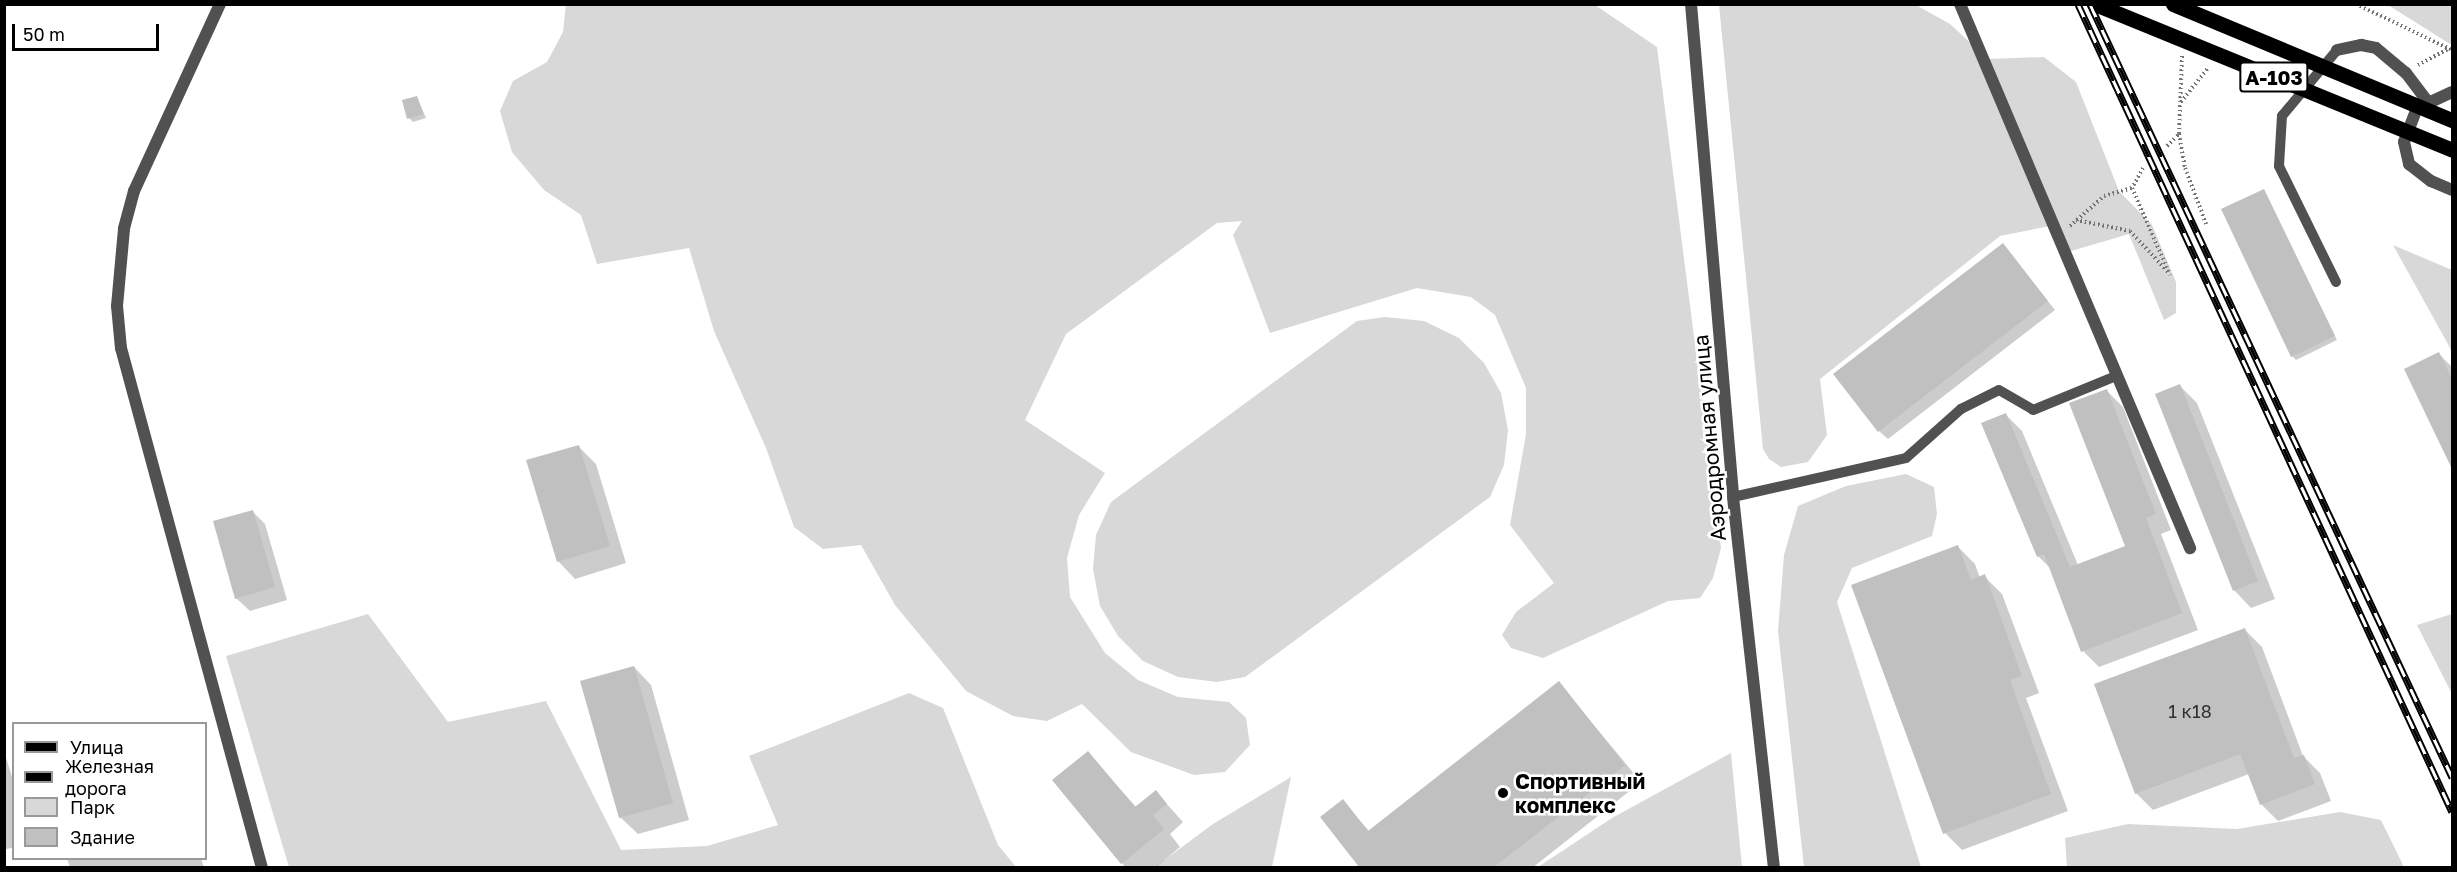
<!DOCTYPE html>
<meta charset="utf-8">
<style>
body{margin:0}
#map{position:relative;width:2457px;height:872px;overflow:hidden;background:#fff;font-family:"Golos Text",sans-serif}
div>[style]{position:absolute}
.green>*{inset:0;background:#d8d8d8}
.shadow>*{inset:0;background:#0003}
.building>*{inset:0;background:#c0c0c0}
.path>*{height:4px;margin-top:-2px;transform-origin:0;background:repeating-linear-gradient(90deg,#737373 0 1.5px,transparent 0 4.5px)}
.service>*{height:10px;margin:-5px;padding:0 5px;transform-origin:5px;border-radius:5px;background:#515151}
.minor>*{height:12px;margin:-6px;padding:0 6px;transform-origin:6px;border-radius:6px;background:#515151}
.tertiary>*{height:12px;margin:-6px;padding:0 6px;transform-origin:6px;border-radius:6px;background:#515151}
.primary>*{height:15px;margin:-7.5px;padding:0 7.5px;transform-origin:7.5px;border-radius:7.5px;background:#000}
.rail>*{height:7px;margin-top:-3.5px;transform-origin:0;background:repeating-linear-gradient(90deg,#fff 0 14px,#000 0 28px);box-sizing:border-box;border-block:2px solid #000}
.dots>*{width:16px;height:16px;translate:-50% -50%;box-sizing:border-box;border:3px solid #fff;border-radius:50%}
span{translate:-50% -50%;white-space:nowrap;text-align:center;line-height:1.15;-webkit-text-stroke:5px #fff;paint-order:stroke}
.number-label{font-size:18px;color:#303030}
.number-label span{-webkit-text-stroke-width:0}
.shield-label span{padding:2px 4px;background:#fff;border:2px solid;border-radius:4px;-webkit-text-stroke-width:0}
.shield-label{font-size:20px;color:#000;font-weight:700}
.street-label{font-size:21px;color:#000}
.poi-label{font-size:21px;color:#000;font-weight:700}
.left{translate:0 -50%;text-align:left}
.frame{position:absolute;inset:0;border:6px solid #000;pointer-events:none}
.legend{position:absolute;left:12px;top:722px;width:195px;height:138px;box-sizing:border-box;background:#fff;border:2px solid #999;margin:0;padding:8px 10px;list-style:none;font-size:18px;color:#000}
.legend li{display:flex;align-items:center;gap:12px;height:30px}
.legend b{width:30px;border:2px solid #999}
.scale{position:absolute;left:12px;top:24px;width:147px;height:27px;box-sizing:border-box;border:3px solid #000;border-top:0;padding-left:8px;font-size:18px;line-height:21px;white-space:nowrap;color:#000;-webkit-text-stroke:4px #fff;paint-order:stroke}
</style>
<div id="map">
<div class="green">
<div style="clip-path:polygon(566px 4px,1595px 5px,1657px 47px,1721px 548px,1713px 578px,1700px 598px,1668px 601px,1543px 658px,1511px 648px,1502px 635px,1516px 612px,1554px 583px,1510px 525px,1526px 434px,1526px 388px,1495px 315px,1471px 297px,1417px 288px,1270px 333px,1233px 235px,1242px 221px,1217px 223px,1066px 334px,1025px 420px,1105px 473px,1079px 515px,1067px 558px,1070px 597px,1105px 653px,1138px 680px,1178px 697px,1229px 702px,1246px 718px,1250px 745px,1225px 772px,1194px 775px,1131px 752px,1082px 704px,1047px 721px,1013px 716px,966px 691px,895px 605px,861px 545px,823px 549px,794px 527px,766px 448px,714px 331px,689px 248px,597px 264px,581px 215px,544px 190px,512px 152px,500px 111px,513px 81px,547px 62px,563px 32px)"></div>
<div style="clip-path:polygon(1719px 5px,1916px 5px,1950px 24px,1988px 59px,2044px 57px,2076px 82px,2119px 191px,2152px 225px,2176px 282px,2176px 313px,2164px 320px,2129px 234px,2061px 254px,2050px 226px,2000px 236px,1820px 379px,1827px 435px,1808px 462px,1781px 467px,1769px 459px,1763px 449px)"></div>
<div style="clip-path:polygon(2388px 5px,2452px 5px,2452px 45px,2450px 44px)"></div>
<div style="clip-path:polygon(2393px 245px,2452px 270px,2452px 353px,2449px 346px)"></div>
<div style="clip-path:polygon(1385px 317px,1424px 321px,1459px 338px,1484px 363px,1501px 393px,1508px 430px,1504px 465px,1490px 497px,1245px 677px,1217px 682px,1178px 677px,1143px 661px,1118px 636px,1100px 606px,1093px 569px,1096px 535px,1111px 502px,1357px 321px)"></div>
<div style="clip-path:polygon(1906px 474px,1934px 487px,1937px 514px,1932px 536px,1852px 568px,1837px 602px,1921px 867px,1804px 867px,1778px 631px,1784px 555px,1798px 506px,1846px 486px)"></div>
<div style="clip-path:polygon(368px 614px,448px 722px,546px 701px,621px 850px,707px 846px,778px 825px,749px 756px,909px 693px,943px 708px,998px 845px,1016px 867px,289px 867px,226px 656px)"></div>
<div style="clip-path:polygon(2452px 614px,2452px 694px,2417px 625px)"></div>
<div style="clip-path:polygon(1731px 753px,1742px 867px,1538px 867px,1612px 818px)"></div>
<div style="clip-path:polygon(1291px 777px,1272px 867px,1155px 867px,1213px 824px)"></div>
<div style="clip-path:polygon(2340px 812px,2381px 820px,2404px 867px,2067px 867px,2065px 838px,2128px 824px,2237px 829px)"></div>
</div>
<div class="shadow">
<div style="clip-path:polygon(417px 97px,426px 118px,413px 122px,409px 118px)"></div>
<div style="clip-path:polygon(2264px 190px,2337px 340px,2296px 360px,2292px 356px)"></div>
<div style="clip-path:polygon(2003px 245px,2055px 310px,1888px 439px,1879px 431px)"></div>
<div style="clip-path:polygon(2439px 354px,2452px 367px,2452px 458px,2446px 451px)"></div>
<div style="clip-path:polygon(2180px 386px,2197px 403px,2275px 599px,2251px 608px,2234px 590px)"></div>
<div style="clip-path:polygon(2106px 390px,2123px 407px,2171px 530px,2161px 534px,2198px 630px,2099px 667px,2083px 651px,2051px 569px,2038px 556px,2006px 415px,2022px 431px,2078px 565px,2127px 547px)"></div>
<div style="clip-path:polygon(579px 447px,596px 464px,626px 563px,575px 579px,558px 561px)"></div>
<div style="clip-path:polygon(252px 511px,265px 524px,287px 600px,250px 611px,236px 598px)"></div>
<div style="clip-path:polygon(1958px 547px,1975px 564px,1980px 578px,1984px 576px,2002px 594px,2039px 693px,2026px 698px,2068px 811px,1962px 850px,1945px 833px)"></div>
<div style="clip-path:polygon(2245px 630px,2262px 647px,2303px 756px,2320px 773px,2331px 801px,2278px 821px,2261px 804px,2249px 774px,2153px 810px,2136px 793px)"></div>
<div style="clip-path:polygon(634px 667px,651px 685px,689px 820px,638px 834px,620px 817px)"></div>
<div style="clip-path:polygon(1559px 683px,1641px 782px,1532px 868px,1361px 868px,1322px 817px,1342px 801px,1370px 832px)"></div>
<div style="clip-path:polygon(4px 751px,14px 783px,14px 847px,4px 850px)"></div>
<div style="clip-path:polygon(1088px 753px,1137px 808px,1156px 792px,1183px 822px,1170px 834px,1180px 847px,1155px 868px,1126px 868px,1054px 781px)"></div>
<div style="clip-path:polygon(67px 858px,201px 858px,204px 868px,70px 868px)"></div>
</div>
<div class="building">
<div style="clip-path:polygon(417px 96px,423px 114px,407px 119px,402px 100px)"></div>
<div style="clip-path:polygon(2264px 189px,2335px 336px,2291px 357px,2221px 209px)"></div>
<div style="clip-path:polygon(2003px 243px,2048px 301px,1878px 432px,1833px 374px)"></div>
<div style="clip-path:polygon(2439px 352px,2452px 379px,2452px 469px,2404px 369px)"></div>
<div style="clip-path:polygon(2180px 384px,2258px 581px,2233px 591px,2155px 394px)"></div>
<div style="clip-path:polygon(2107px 389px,2156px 514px,2146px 518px,2182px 613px,2081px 652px,2044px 554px,2037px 557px,1981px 423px,2006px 413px,2070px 567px,2125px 546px,2069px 403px)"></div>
<div style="clip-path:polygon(579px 445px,610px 546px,557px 562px,526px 460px)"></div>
<div style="clip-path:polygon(253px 510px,275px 587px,235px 599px,213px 521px)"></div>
<div style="clip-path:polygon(1958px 545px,1971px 580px,1985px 574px,2022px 676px,2010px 680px,2051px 794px,1943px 834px,1851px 585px)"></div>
<div style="clip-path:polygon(2245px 628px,2294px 758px,2304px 755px,2315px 784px,2260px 805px,2240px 754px,2135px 794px,2094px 684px)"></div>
<div style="clip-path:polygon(634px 666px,673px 803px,619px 818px,580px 681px)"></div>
<div style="clip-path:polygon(1559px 681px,1625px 765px,1494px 867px,1359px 867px,1320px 817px,1343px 799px,1368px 831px)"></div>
<div style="clip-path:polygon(1088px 751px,1135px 807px,1156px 790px,1167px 804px,1153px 815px,1164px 829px,1121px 864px,1052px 780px)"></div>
</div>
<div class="path">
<div style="left:2356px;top:4px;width:106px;rotate:25.6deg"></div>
<div style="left:2182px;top:56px;width:78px;rotate:92.2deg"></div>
<div style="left:2179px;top:134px;width:35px;rotate:80deg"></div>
<div style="left:2185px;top:168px;width:60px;rotate:69.4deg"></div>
<div style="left:2418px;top:65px;width:34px;rotate:-28deg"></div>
<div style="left:2181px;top:102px;width:43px;rotate:-51.5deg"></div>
<div style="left:2167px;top:146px;width:16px;rotate:-45deg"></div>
<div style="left:2143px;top:168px;width:23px;rotate:119deg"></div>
<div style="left:2132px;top:188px;width:95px;rotate:66.4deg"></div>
<div style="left:2076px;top:220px;width:55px;rotate:11.5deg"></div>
<div style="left:2130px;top:231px;width:56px;rotate:47.2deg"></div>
<div style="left:2070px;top:226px;width:45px;rotate:-41.4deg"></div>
<div style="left:2104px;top:196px;width:29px;rotate:-16deg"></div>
</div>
<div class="service">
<div style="left:2336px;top:282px;width:129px;rotate:-116.2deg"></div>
<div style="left:2279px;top:166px;width:50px;rotate:-86.6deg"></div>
<div style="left:2282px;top:116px;width:86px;rotate:-50.2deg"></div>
<div style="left:1733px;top:497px;width:177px;rotate:-12.7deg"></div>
<div style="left:1906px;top:458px;width:74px;rotate:-41.7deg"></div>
<div style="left:1961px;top:409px;width:42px;rotate:-26.6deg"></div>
<div style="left:1999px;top:390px;width:39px;rotate:30deg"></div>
<div style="left:2033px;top:410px;width:90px;rotate:-22.3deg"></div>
</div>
<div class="minor">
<div style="left:220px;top:4px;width:206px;rotate:114.7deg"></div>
<div style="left:134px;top:191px;width:39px;rotate:105deg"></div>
<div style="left:124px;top:229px;width:77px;rotate:95.2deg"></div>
<div style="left:117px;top:306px;width:42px;rotate:84.6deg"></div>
<div style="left:121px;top:348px;width:539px;rotate:74.83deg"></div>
<div style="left:1960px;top:4px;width:591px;rotate:67.08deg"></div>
<div style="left:2337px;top:50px;width:25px;rotate:-12deg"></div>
<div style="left:2361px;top:45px;width:15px;rotate:11deg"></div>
<div style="left:2376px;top:48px;width:39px;rotate:40deg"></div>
<div style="left:2406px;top:73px;width:34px;rotate:53deg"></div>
</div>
<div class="tertiary">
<div style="left:1691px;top:4px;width:495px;rotate:85.1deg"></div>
<div style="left:1733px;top:497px;width:373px;rotate:83.7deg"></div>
<div style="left:2452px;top:92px;width:38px;rotate:155deg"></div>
<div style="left:2417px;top:108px;width:36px;rotate:111deg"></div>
<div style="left:2404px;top:142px;width:23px;rotate:77deg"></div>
<div style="left:2409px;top:164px;width:28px;rotate:38deg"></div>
<div style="left:2431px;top:181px;width:23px;rotate:23deg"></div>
</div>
<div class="primary">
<div style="left:2095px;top:4px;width:386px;rotate:22.2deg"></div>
<div style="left:2173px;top:4px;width:302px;rotate:22.6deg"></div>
</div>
<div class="rail">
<div style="left:2078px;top:4px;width:890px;rotate:65.16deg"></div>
<div style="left:2090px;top:4px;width:854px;rotate:64.91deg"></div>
</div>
<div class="dots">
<div style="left:1503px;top:793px;background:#000"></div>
</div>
<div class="number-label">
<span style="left:2190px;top:711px">1 к18</span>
</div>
<div class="shield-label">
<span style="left:2274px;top:77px">А-103</span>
</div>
<div class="street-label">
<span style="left:1709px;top:438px;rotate:-95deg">Аэродромная улица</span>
</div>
<div class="poi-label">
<span class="left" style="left:1515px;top:793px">Спортивный<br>комплекс</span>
</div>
<div class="frame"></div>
<ul class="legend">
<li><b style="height:8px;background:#000"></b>Улица</li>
<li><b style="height:8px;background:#000"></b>Железная дорога</li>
<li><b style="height:16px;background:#d8d8d8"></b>Парк</li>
<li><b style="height:16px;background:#c0c0c0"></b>Здание</li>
</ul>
<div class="scale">50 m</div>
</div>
